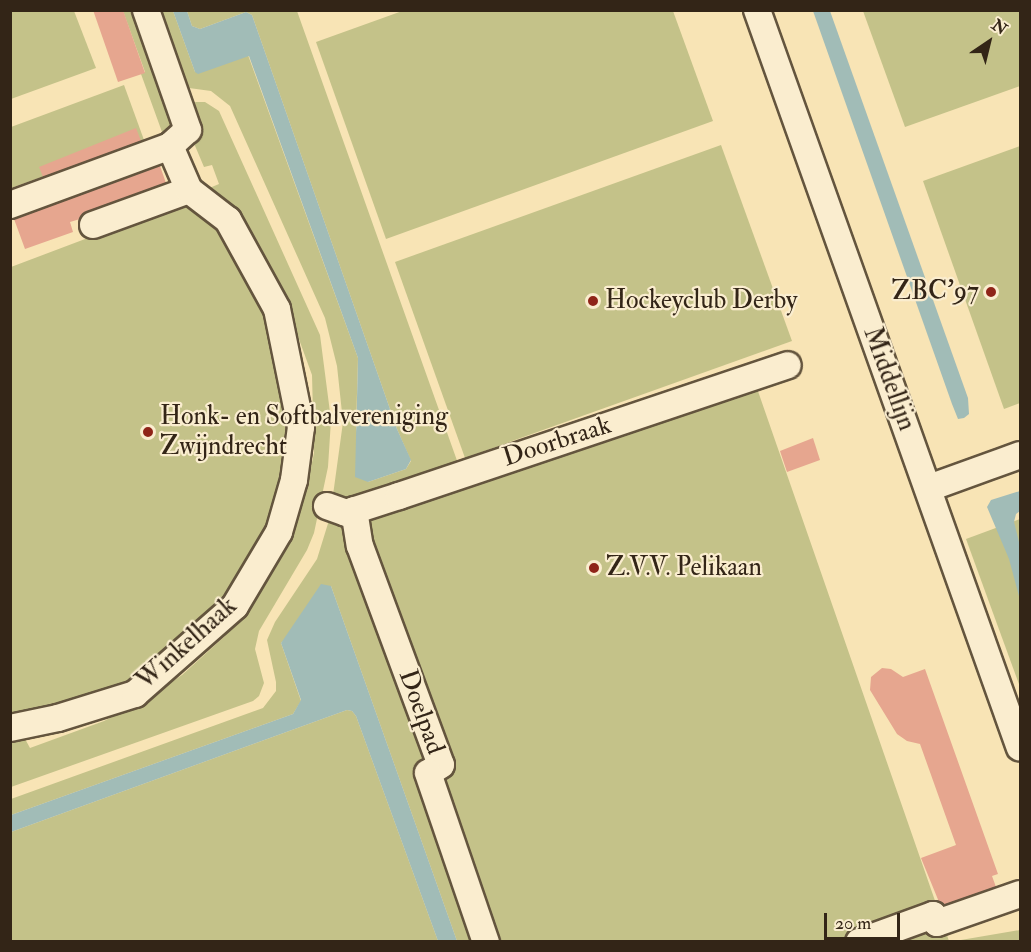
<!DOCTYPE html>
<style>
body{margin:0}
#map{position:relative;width:1031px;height:952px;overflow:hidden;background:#f8e4b5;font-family:"IM FELL Double Pica",serif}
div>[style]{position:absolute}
.green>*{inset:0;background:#c4c289}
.water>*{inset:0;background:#a1bcb7}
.building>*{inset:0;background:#e6a68f}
.roads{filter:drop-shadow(2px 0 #64553e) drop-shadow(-2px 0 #64553e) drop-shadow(0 2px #64553e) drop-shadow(0 -2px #64553e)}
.street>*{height:26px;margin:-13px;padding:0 13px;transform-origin:13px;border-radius:13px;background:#faedcf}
.dots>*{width:16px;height:16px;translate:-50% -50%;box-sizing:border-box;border:3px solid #faedcf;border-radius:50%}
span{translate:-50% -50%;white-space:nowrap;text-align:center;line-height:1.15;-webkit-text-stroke:4.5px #faedcf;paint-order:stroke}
.poi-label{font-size:26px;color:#332517}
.right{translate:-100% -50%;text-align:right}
.left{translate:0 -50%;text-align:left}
.street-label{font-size:26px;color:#332517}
.frame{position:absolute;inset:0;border:12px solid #332517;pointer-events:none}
.north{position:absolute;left:959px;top:12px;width:60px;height:60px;-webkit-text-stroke:4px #faedcf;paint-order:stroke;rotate:35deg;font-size:16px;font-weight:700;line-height:24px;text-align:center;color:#332517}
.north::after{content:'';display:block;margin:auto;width:21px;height:27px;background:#332517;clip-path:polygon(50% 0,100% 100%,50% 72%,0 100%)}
.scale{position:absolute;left:824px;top:913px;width:76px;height:27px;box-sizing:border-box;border:3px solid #332517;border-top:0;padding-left:8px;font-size:18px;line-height:21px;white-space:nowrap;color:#332517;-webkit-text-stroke:4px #faedcf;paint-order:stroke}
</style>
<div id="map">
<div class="green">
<div style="clip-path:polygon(11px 10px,74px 11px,96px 68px,11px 99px)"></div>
<div style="clip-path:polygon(405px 10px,673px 11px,713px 121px,386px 239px,316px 42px)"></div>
<div style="clip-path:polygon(123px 11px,134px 11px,176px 129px,166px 143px,141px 74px,145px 72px)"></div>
<div style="clip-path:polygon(155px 11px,173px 11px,195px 72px,248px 55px,358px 358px,356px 428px,368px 482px,406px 469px,411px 461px,397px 429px,252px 15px,246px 12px,200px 29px,192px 26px,187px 11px,297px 11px,460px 469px,751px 371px,949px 941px,457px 941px,331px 586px,281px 643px,301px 701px,293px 714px,11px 815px,11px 799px,263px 708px,276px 691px,276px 682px,267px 640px,275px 622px,317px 559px,330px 517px,343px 422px,337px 366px,325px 318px,230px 106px,211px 91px,189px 88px,181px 82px)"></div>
<div style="clip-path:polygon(863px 11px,1020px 11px,1020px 86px,905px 127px)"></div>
<div style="clip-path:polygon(124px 85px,144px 140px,11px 188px,11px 127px)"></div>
<div style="clip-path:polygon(196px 102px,205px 102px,219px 111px,320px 335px,331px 420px,328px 467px,314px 533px,307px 550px,259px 631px,255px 649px,264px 683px,259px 696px,253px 701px,11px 787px,11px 741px,24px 737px,30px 748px,104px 721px,143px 701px,182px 675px,224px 637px,256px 596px,294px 527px,306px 491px,314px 453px,312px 375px,284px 298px,257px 244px,238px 227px,275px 346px,287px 402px,280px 509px,229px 597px,136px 678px,92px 700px,11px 718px,11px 267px,101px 233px,219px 184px,212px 165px,204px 167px,193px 141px,190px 104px)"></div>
<div style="clip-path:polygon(721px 145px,792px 341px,465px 458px,395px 262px)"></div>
<div style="clip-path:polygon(1020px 146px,1020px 403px,1004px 409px,923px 181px)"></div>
<div style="clip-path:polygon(1020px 519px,1020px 687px,966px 539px)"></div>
<div style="clip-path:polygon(347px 710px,352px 711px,356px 716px,438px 941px,11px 942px,11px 832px)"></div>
<div style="clip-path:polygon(1020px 930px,1020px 941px,955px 941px)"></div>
</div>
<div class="water">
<div style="clip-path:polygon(173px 11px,187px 11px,192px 26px,200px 29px,246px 12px,252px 15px,397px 429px,411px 460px,406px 469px,368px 482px,355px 477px,358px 358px,249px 56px,198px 74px,195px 72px)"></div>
<div style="clip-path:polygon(813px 11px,830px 11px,968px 398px,969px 414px,964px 418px,958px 419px,952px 404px)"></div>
<div style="clip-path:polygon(1020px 491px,1020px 511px,1016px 514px,1014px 522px,1020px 546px,1020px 600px,1009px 559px,987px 507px,991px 500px)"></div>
<div style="clip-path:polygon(321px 584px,331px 586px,457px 941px,438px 941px,356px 716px,352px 711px,347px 710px,11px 832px,11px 815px,293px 714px,301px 700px,281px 643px)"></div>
</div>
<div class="building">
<div style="clip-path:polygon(93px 10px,123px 10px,145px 73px,118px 82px)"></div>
<div style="clip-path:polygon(136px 128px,141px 141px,43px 177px,39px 167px)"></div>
<div style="clip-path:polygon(160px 166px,166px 183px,88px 211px,80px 219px,70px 222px,73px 232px,25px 249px,14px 219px)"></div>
<div style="clip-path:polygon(813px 438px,820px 460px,787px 472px,780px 451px)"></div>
<div style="clip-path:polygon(882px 668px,891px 669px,903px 677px,925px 669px,998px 874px,992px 876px,996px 887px,944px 905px,939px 902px,921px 858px,956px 845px,920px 744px,907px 741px,897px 734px,870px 690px,871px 677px)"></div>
</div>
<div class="roads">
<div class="street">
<div style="left:757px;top:10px;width:783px;rotate:70.39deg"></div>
<div style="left:10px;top:205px;width:171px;rotate:-20.2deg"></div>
<div style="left:170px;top:146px;width:24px;rotate:-42deg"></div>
<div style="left:188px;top:130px;width:127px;rotate:-109.3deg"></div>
<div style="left:93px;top:225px;width:102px;rotate:-20deg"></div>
<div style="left:929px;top:488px;width:97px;rotate:-19.9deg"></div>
<div style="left:327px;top:506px;width:20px;rotate:20deg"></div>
<div style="left:346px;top:513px;width:56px;rotate:-17.8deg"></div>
<div style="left:399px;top:496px;width:410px;rotate:-18.6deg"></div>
<div style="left:354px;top:510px;width:36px;rotate:81deg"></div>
<div style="left:360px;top:546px;width:233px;rotate:69.7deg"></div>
<div style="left:441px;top:765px;width:15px;rotate:148deg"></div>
<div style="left:428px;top:773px;width:179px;rotate:71.1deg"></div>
<div style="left:10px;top:728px;width:49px;rotate:-11.8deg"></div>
<div style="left:58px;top:718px;width:81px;rotate:-17.3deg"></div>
<div style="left:135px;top:694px;width:133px;rotate:-41.3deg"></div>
<div style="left:235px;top:606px;width:86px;rotate:-59.3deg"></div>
<div style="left:279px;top:532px;width:54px;rotate:-73.9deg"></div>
<div style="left:294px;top:480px;width:53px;rotate:-82.5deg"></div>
<div style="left:301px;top:427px;width:120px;rotate:-101.5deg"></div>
<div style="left:277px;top:309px;width:102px;rotate:-118.8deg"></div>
<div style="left:228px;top:220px;width:49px;rotate:-142.4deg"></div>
<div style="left:189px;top:190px;width:48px;rotate:-113.4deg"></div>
<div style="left:859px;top:942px;width:79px;rotate:-20deg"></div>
<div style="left:933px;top:915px;width:9px;rotate:63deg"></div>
<div style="left:937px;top:923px;width:88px;rotate:-19.3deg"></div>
</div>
</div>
<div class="dots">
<div style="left:991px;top:292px;background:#8f2418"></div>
<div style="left:593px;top:301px;background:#8f2418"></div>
<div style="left:148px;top:432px;background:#8f2418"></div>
<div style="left:594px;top:568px;background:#8f2418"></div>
</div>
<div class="poi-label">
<span class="right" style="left:979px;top:292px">ZBC'97</span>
<span class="left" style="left:605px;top:301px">Hockeyclub Derby</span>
<span class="left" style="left:160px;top:432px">Honk- en Softbalvereniging<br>Zwijndrecht</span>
<span class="left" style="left:606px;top:568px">Z.V.V. Pelikaan</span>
</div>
<div class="street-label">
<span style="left:889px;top:379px;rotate:70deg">Middellijn</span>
<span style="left:557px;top:442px;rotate:-18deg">Doorbraak</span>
<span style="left:187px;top:644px;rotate:-42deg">Winkelhaak</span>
<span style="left:421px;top:712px;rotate:70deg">Doelpad</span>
</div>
<div class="frame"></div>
<div class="north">N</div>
<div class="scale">20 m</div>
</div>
